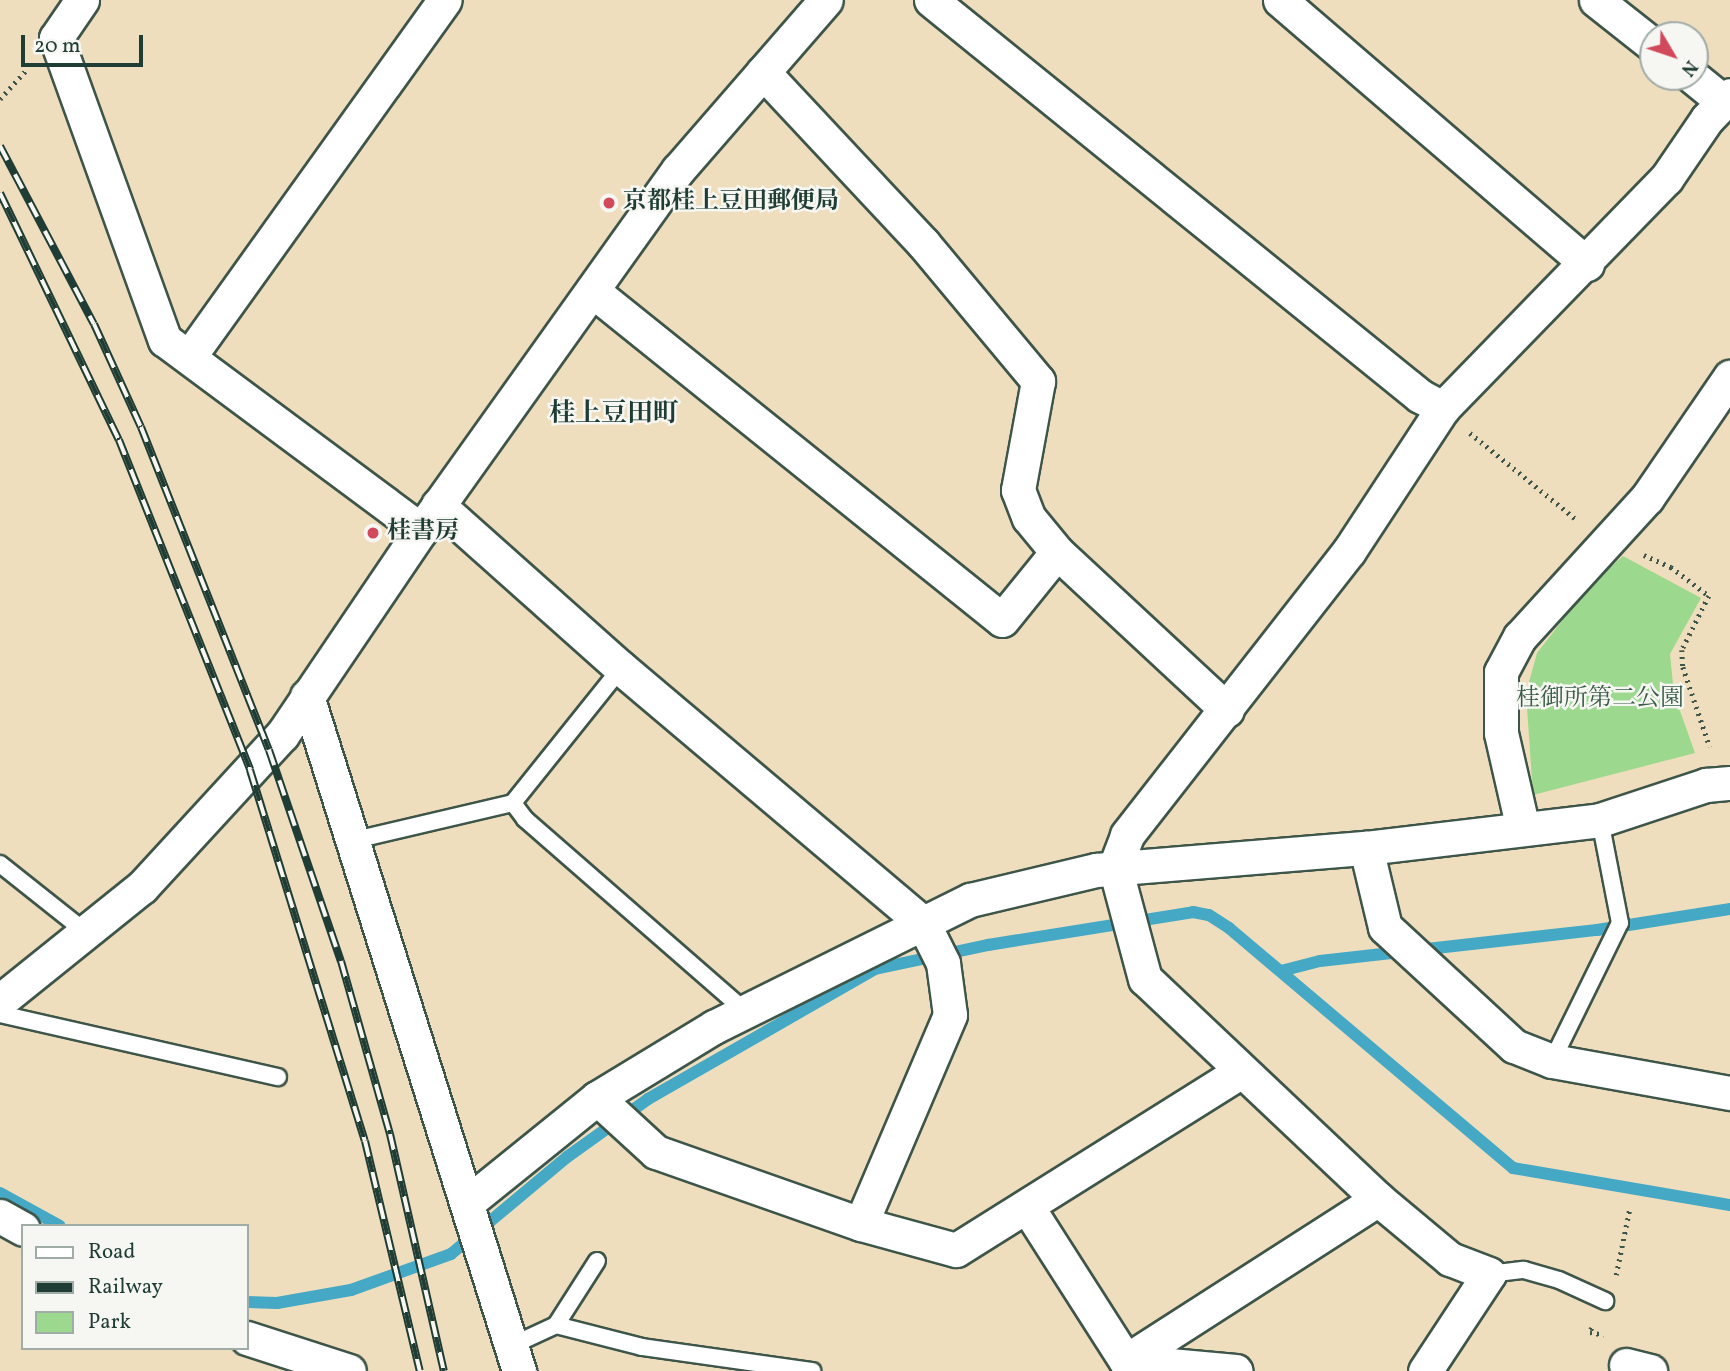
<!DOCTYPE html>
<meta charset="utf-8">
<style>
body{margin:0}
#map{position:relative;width:1730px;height:1371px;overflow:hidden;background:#efdebd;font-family:Vollkorn,"Noto Serif JP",serif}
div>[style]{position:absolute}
.green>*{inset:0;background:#9cd98e}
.stream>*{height:12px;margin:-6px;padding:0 6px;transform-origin:6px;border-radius:6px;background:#45a9c5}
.path>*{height:4.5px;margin-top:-2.25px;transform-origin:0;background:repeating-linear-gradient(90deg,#3e5549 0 2px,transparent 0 7px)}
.roads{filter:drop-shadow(2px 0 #3e5549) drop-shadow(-2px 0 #3e5549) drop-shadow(0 2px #3e5549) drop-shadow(0 -2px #3e5549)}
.lane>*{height:16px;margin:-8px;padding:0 8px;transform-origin:8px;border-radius:8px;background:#fff}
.street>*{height:33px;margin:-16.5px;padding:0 16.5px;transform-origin:16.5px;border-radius:16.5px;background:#fff}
.rail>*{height:8px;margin-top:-4px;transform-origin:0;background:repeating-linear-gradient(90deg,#f6f6f2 0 16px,#1f3d34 0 32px);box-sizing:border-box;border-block:2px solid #1f3d34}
.dots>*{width:19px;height:19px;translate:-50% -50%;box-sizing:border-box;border:4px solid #f6f6f2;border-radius:50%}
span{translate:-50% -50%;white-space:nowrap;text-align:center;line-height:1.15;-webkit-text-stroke:5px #f6f6f2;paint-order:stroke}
.poi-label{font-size:24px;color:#1f3d34;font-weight:700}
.left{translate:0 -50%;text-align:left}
.park-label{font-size:24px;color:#385c46}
.neighbourhood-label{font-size:26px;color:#1f3d34;font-weight:700}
.legend{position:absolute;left:21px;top:1224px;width:228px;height:126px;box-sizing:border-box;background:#f6f6f2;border:2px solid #a0aca6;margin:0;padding:9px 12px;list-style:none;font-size:21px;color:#1f3d34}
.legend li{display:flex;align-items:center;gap:14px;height:35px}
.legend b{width:35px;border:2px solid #a0aca6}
.north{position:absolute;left:1639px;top:21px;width:70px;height:70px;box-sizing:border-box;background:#f6f6f2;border:2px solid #a0aca6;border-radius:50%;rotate:129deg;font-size:19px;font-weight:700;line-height:28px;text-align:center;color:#1f3d34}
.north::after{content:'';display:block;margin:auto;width:24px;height:32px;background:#d1495b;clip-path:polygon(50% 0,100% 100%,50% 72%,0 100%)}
.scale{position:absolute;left:21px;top:35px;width:122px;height:32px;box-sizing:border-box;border:4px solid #1f3d34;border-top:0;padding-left:9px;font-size:21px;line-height:24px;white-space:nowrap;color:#1f3d34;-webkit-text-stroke:5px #f6f6f2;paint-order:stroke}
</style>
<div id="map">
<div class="green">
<div style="clip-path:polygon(1623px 556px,1701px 598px,1670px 654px,1674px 694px,1695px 753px,1533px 795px,1526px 693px,1537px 653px,1589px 586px)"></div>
</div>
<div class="stream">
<div style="left:1281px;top:971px;width:40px;rotate:-14.4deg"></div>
<div style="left:1320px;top:961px;width:279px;rotate:-6.4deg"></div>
<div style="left:1597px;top:930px;width:135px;rotate:-9deg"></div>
<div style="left:0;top:1193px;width:68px;rotate:28.8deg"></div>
<div style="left:247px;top:1302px;width:30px;rotate:2deg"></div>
<div style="left:277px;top:1303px;width:75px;rotate:-10deg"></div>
<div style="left:351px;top:1290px;width:106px;rotate:-19.8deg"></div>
<div style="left:451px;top:1254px;width:151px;rotate:-39.9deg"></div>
<div style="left:567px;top:1157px;width:100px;rotate:-35.6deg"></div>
<div style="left:648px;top:1099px;width:262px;rotate:-29.8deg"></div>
<div style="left:875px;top:969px;width:116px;rotate:-12deg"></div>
<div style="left:988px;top:945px;width:208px;rotate:-9.1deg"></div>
<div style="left:1193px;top:912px;width:16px;rotate:11deg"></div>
<div style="left:1209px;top:915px;width:24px;rotate:33deg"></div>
<div style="left:1229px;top:928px;width:372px;rotate:40.2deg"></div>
<div style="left:1513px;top:1168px;width:220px;rotate:9.7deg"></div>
</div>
<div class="path">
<div style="left:0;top:99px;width:42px;rotate:-47.9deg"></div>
<div style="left:1470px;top:433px;width:138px;rotate:39.1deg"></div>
<div style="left:1644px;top:555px;width:30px;rotate:24deg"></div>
<div style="left:1671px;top:567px;width:48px;rotate:37.3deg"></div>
<div style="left:1709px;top:596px;width:60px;rotate:116.6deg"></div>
<div style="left:1682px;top:650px;width:17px;rotate:87deg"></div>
<div style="left:1683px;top:667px;width:84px;rotate:71.4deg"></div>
<div style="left:1616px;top:1275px;width:69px;rotate:-78.4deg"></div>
<div style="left:1592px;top:1328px;width:4px;rotate:117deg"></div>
<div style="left:1590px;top:1332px;width:14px;rotate:12deg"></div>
</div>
<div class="roads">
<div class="lane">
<div style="left:621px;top:668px;width:173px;rotate:128.7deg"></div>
<div style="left:513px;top:803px;width:20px;rotate:53deg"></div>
<div style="left:525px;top:819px;width:289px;rotate:41.1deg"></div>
<div style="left:351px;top:841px;width:166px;rotate:-13.2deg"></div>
<div style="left:0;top:864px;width:111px;rotate:38.4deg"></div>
<div style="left:0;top:1014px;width:285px;rotate:12.8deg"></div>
<div style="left:1552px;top:1061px;width:154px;rotate:-63.8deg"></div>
<div style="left:1620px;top:923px;width:105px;rotate:-101deg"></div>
<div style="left:1489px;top:1274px;width:35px;rotate:-7deg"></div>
<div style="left:1524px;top:1270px;width:36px;rotate:16deg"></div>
<div style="left:1559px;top:1280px;width:51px;rotate:24.5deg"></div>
<div style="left:556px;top:1325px;width:76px;rotate:-57.4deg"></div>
<div style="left:513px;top:1345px;width:47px;rotate:-24.9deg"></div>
<div style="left:556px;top:1325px;width:89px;rotate:14.3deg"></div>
<div style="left:642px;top:1347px;width:172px;rotate:8deg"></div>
</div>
<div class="street">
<div style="left:82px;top:0;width:46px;rotate:124.4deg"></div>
<div style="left:56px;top:38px;width:321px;rotate:70.2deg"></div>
<div style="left:165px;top:340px;width:319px;rotate:36.6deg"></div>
<div style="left:931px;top:0;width:629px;rotate:39deg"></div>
<div style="left:1420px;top:396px;width:26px;rotate:28deg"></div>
<div style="left:1280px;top:0;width:405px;rotate:40.7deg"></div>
<div style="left:1596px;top:0;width:73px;rotate:38.3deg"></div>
<div style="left:763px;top:72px;width:234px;rotate:46.9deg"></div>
<div style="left:923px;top:243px;width:180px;rotate:50.2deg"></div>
<div style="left:1038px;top:381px;width:111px;rotate:100.4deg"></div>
<div style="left:1018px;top:490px;width:30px;rotate:69deg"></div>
<div style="left:1029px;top:518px;width:44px;rotate:50.5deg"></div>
<div style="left:1057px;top:552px;width:232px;rotate:42.9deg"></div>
<div style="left:1693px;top:77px;width:40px;rotate:39deg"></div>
<div style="left:594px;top:292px;width:523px;rotate:38.8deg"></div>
<div style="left:1002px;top:620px;width:87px;rotate:-51deg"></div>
<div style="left:189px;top:357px;width:439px;rotate:-54.4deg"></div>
<div style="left:438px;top:505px;width:245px;rotate:41.7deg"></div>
<div style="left:621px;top:668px;width:395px;rotate:40.2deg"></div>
<div style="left:923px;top:923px;width:45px;rotate:63.4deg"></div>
<div style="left:943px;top:963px;width:52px;rotate:82.3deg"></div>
<div style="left:950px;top:1015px;width:227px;rotate:113.1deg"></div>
<div style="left:307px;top:696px;width:708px;rotate:72.56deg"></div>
<div style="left:1523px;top:829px;width:98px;rotate:-102.9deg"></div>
<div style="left:1501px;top:733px;width:61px;rotate:-90deg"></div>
<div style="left:1501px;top:672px;width:40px;rotate:-62deg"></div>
<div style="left:1520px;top:637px;width:188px;rotate:-47.6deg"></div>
<div style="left:1647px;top:498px;width:147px;rotate:-55.6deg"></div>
<div style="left:1366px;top:848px;width:81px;rotate:76.5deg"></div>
<div style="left:1385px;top:927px;width:176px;rotate:42.7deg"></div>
<div style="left:1514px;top:1046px;width:41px;rotate:21.5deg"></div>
<div style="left:1552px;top:1061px;width:181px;rotate:10.2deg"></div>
<div style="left:0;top:1001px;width:182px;rotate:-38.8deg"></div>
<div style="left:142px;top:887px;width:207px;rotate:-47.4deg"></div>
<div style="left:282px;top:735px;width:248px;rotate:-55.9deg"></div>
<div style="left:421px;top:530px;width:442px;rotate:-54.5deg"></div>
<div style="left:678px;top:170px;width:225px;rotate:-49deg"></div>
<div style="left:597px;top:1098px;width:80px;rotate:42.5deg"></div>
<div style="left:656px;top:1152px;width:217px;rotate:19.4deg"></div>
<div style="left:861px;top:1224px;width:98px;rotate:15.3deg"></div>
<div style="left:956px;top:1250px;width:337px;rotate:-32.1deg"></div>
<div style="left:467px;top:1203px;width:167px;rotate:-38.9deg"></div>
<div style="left:597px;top:1098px;width:137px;rotate:-31.3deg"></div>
<div style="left:714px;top:1027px;width:286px;rotate:-26.4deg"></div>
<div style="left:970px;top:900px;width:130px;rotate:-13.4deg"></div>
<div style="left:1096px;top:870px;width:271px;rotate:-4.7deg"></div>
<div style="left:1366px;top:848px;width:236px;rotate:-6.8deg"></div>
<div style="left:1600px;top:820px;width:112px;rotate:-18.3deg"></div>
<div style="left:1706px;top:785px;width:24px;rotate:-5deg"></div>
<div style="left:1028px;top:1208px;width:182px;rotate:57.4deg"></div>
<div style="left:1126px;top:1361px;width:110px;rotate:5.2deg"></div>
<div style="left:0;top:1216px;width:26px;rotate:29deg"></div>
<div style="left:247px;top:1338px;width:107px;rotate:17.9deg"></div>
<div style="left:1126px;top:1361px;width:300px;rotate:-32.7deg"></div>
<div style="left:1626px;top:1365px;width:25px;rotate:14deg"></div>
<div style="left:1425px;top:1371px;width:116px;rotate:-56.6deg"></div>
<div style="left:1489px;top:1274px;width:42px;rotate:-159deg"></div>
<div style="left:1450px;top:1259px;width:94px;rotate:-140.2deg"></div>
<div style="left:1378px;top:1199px;width:320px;rotate:-136.6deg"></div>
<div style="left:1145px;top:979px;width:116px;rotate:-105deg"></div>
<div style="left:1115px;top:867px;width:34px;rotate:-69deg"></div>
<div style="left:1127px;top:835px;width:360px;rotate:-52deg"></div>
<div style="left:1349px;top:551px;width:171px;rotate:-56.7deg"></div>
<div style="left:1443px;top:408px;width:320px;rotate:-45.8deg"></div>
<div style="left:1666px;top:179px;width:73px;rotate:-55.7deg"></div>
<div style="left:1707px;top:119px;width:33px;rotate:-46deg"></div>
</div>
</div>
<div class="rail">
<div style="left:0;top:146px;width:201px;rotate:62.2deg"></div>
<div style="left:94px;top:324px;width:113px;rotate:65.5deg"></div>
<div style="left:141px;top:427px;width:347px;rotate:68.4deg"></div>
<div style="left:269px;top:750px;width:223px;rotate:71.2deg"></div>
<div style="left:341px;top:961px;width:180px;rotate:74.2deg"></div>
<div style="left:390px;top:1134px;width:243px;rotate:77.2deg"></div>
<div style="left:0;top:193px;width:274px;rotate:64.3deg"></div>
<div style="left:119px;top:440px;width:355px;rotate:68.3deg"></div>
<div style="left:250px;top:770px;width:388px;rotate:72.8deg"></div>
<div style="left:365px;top:1141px;width:236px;rotate:76.6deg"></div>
</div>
<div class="dots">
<div style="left:609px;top:203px;background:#d1495b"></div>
<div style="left:373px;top:533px;background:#d1495b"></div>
</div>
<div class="poi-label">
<span class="left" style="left:623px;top:203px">京都桂上豆田郵便局</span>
<span class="left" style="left:387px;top:533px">桂書房</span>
</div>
<div class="park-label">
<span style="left:1600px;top:700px">桂御所第二公園</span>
</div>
<div class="neighbourhood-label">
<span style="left:614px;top:415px">桂上豆田町</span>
</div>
<ul class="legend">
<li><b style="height:9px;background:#fff"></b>Road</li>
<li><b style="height:9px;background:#1f3d34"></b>Railway</li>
<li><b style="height:19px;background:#9cd98e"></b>Park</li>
</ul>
<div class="north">N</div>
<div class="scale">20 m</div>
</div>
